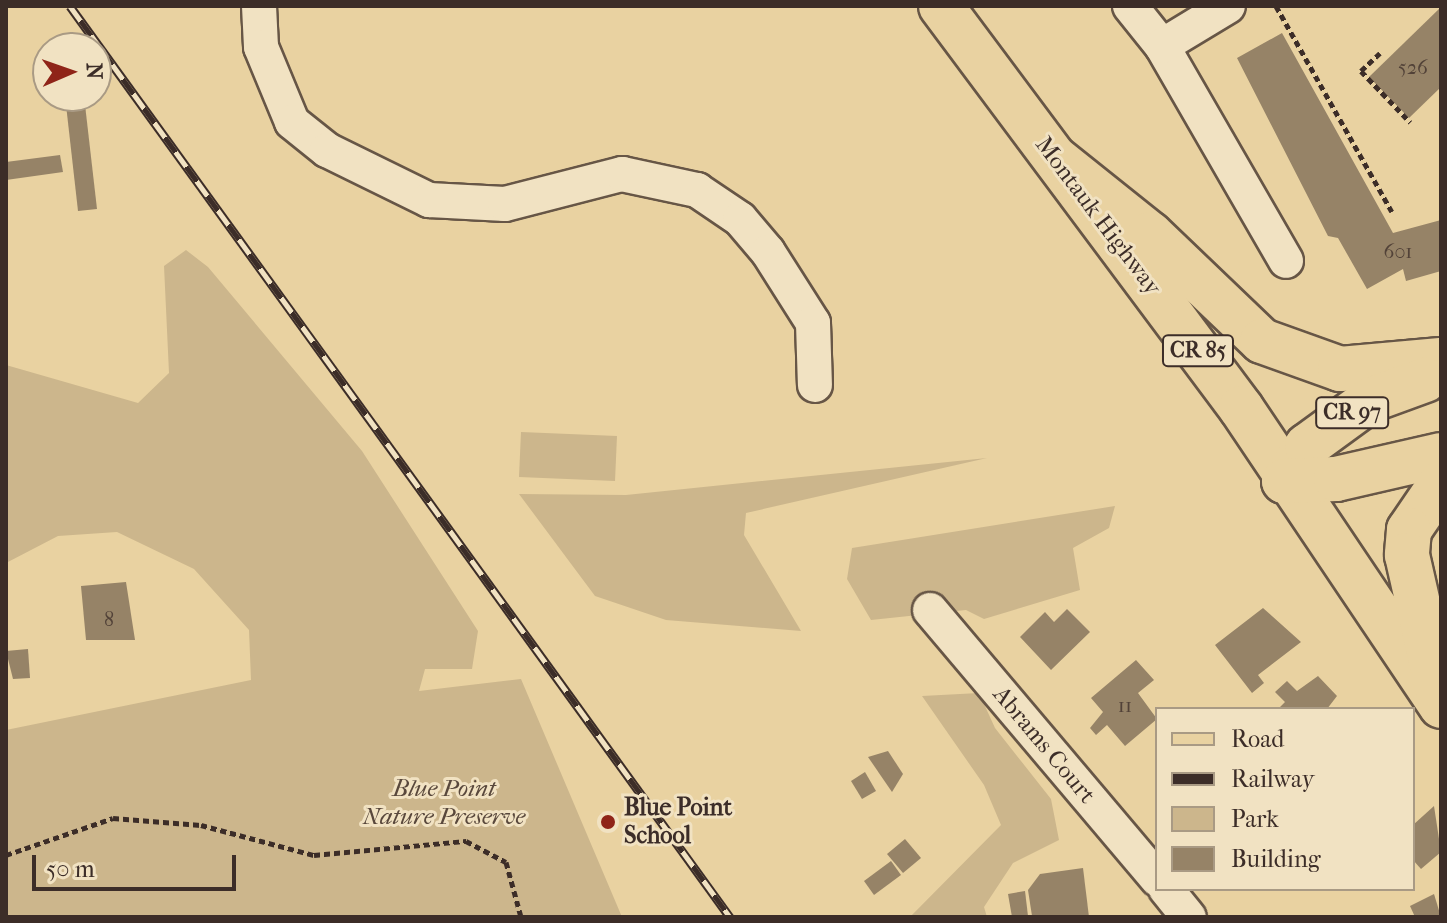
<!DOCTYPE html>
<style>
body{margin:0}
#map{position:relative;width:1447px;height:923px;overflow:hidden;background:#e9d2a1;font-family:"IM FELL French Canon",serif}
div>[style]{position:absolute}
.green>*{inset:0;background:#ccb68c}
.building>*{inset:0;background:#968367}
.path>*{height:5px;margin-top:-2.5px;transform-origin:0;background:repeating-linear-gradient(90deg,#3c2d28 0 6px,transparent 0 10px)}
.roads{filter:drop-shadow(2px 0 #675646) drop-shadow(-2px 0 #675646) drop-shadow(0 2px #675646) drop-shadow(0 -2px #675646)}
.minor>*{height:34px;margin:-17px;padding:0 17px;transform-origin:17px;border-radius:17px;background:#f1e2c2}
.major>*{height:44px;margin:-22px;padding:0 22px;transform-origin:22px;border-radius:22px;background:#e9d2a1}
.highway>*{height:44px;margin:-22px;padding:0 22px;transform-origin:22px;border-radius:22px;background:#e9d2a1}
.rail>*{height:9px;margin-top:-4.5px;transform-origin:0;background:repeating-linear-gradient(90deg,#f1e2c2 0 18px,#3c2d28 0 36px);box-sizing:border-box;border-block:2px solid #3c2d28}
.dots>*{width:22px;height:22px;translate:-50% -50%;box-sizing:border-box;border:4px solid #f1e2c2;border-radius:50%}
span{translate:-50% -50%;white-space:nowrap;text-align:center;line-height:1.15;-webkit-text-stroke:6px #f1e2c2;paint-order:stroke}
.number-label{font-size:20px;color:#524238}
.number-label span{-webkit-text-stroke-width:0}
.shield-label span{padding:2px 6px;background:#f1e2c2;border:2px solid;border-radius:6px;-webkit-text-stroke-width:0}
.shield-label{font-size:22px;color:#3c2d28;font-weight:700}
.street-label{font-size:24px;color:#3c2d28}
.park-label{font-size:24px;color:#59483c;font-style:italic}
.poi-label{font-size:24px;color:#3c2d28;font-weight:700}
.left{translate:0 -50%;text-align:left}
.frame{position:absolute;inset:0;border:8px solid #3c2d28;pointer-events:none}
.legend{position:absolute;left:1155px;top:707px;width:260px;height:184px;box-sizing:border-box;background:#f1e2c2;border:2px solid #a99a84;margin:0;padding:10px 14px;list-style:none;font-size:24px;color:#3c2d28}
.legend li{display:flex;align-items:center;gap:16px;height:40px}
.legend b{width:40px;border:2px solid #a99a84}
.north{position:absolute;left:32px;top:32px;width:80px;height:80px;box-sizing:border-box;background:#f1e2c2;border:2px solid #a99a84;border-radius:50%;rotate:88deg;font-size:22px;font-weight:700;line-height:32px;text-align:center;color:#3c2d28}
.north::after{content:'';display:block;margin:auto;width:28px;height:36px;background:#8f2418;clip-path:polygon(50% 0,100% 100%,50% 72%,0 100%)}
.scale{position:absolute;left:32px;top:855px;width:204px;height:36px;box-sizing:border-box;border:4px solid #3c2d28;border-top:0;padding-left:10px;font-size:24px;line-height:28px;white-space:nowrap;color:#3c2d28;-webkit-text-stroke:6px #f1e2c2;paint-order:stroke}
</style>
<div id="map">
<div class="green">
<div style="clip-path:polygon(186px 250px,208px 267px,362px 451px,478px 631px,472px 669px,425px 669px,419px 691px,521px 679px,622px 917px,6px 917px,6px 730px,251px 680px,249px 630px,194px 569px,117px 532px,58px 536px,6px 563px,6px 365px,138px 403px,169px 373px,164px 266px)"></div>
<div style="clip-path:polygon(521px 432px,617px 436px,615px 481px,519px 477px)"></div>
<div style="clip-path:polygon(987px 458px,746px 513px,744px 535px,801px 631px,666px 620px,595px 596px,519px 494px,626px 495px)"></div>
<div style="clip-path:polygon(1115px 506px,1109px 528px,1073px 548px,1080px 590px,984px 619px,966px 610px,871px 620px,847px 579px,852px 548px)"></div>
<div style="clip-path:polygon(979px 693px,995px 728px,1051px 799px,1059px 840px,1013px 863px,984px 907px,987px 917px,910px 917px,1001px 825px,984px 785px,922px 696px)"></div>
</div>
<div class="building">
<div style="clip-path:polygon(1441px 7px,1441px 87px,1409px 118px,1369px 77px)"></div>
<div style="clip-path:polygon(1282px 33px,1393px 233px,1441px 220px,1441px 271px,1406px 281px,1403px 269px,1367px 289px,1338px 238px,1328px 236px,1237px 58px)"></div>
<div style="clip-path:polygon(65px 96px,84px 96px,97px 209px,78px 211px)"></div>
<div style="clip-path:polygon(60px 155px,63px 172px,6px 180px,6px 162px)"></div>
<div style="clip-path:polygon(126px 582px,135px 640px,86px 640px,81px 586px)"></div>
<div style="clip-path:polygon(1263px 608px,1301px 642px,1258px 675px,1264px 683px,1252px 693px,1215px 645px)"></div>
<div style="clip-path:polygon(1067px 609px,1090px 632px,1051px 670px,1020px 637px,1045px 612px,1054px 622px)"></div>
<div style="clip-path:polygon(28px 649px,30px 678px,13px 679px,6px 651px)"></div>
<div style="clip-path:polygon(1136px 660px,1154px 680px,1138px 693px,1157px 719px,1125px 746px,1107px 725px,1096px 735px,1090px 728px,1103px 712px,1091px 698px)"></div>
<div style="clip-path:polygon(1318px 676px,1337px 696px,1327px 709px,1278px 709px,1285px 702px,1275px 692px,1287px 681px,1297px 691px)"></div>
<div style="clip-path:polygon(888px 751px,903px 774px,892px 792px,868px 757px)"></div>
<div style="clip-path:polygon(865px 772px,876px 791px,862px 799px,851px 781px)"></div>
<div style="clip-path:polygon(1434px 806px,1441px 852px,1421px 869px,1413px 860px,1413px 825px)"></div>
<div style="clip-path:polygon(905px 839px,921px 858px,903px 873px,887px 854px)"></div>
<div style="clip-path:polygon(891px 861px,901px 875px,874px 895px,864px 881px)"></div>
<div style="clip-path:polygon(1083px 868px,1089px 917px,1032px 916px,1028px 890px,1040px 874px)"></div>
<div style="clip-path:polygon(1025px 891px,1028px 916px,1012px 917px,1008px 894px)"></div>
<div style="clip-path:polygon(1434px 894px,1441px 917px,1415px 917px,1410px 906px)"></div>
</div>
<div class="path">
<div style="left:1276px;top:6px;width:236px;rotate:60.6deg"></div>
<div style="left:1380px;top:53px;width:26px;rotate:137deg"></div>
<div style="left:1361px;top:71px;width:71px;rotate:46.1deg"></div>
<div style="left:6px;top:855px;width:113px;rotate:-19.1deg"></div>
<div style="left:113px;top:818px;width:88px;rotate:4.5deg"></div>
<div style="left:201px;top:825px;width:117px;rotate:14.9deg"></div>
<div style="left:314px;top:855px;width:153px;rotate:-5.3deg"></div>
<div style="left:466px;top:841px;width:45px;rotate:27.7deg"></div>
<div style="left:506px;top:862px;width:57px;rotate:74.7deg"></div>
</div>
<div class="roads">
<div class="minor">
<div style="left:259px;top:6px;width:41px;rotate:87.2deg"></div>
<div style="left:261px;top:47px;width:81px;rotate:67.5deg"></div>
<div style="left:292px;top:122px;width:45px;rotate:38.7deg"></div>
<div style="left:327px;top:150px;width:114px;rotate:26.1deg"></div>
<div style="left:429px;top:200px;width:76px;rotate:3deg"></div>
<div style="left:505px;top:204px;width:121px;rotate:-14.4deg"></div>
<div style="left:622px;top:174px;width:77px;rotate:12deg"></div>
<div style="left:697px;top:190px;width:52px;rotate:34deg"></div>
<div style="left:740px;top:219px;width:43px;rotate:49.7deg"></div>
<div style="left:768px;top:252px;width:84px;rotate:57.6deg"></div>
<div style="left:813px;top:323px;width:62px;rotate:88.2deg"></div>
<div style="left:1130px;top:6px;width:51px;rotate:51.3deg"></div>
<div style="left:1162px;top:46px;width:248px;rotate:60deg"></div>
<div style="left:1162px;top:46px;width:77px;rotate:-31.2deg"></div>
<div style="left:930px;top:610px;width:352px;rotate:49.8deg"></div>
<div style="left:1166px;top:889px;width:36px;rotate:51deg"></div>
</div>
<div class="major">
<div style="left:941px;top:6px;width:502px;rotate:53.27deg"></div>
<div style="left:1241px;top:408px;width:359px;rotate:56.1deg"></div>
</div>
<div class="highway">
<div style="left:1056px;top:159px;width:120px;rotate:38.6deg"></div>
<div style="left:1150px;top:234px;width:155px;rotate:43.7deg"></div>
<div style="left:1262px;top:341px;width:83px;rotate:19.7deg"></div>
<div style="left:1340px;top:369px;width:101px;rotate:-5.1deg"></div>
<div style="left:1284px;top:481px;width:42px;rotate:-56.7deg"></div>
<div style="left:1307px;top:446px;width:78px;rotate:-36.1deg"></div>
<div style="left:1370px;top:400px;width:59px;rotate:-20deg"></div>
<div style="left:1284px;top:481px;width:52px;rotate:-2.2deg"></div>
<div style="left:1336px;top:479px;width:108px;rotate:-12.9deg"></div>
<div style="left:1441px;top:483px;width:57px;rotate:124.2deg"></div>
<div style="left:1409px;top:530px;width:25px;rotate:95deg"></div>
<div style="left:1407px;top:555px;width:154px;rotate:77.2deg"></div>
</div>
</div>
<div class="rail">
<div style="left:70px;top:6px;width:1125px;rotate:54.08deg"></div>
</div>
<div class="dots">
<div style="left:608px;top:822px;background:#8f2418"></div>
</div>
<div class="number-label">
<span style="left:1413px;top:67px">526</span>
<span style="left:1398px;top:251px">601</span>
<span style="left:109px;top:619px">8</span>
<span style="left:1125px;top:705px">11</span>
</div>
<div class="shield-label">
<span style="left:1198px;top:351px">CR 85</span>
<span style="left:1352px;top:413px">CR 97</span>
</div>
<div class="street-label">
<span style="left:1098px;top:216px;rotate:53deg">Montauk Highway</span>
<span style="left:1044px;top:745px;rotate:50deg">Abrams Court</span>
</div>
<div class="park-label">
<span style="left:444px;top:803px">Blue Point<br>Nature Preserve</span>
</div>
<div class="poi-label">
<span class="left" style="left:624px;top:822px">Blue Point<br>School</span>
</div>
<div class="frame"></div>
<ul class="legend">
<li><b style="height:10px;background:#e9d2a1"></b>Road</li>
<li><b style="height:10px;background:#3c2d28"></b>Railway</li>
<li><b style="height:22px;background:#ccb68c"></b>Park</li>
<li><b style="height:22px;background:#968367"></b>Building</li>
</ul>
<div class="north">N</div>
<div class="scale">50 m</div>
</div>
